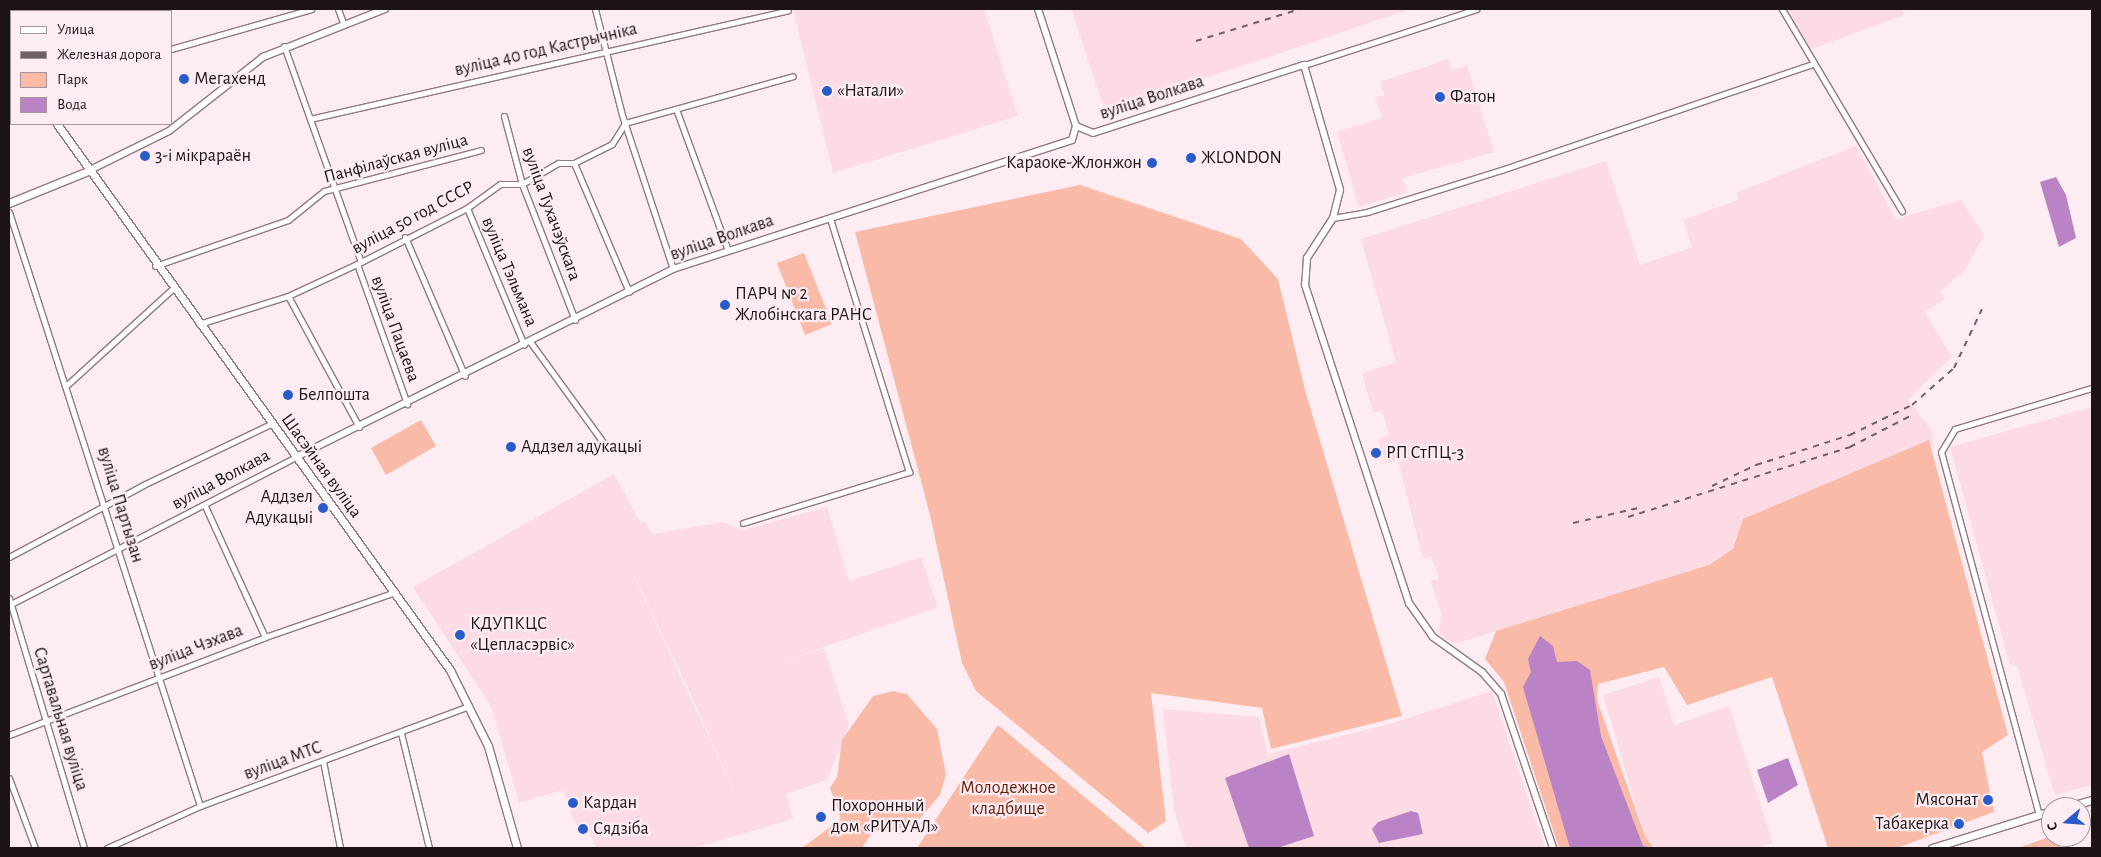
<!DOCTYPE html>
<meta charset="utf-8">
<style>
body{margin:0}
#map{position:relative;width:2101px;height:857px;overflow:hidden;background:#fdedf2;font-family:"Alegreya Sans",sans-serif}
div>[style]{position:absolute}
.built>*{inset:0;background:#fddbe5}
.green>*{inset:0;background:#fabaa8}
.water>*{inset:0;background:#b983c5}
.roads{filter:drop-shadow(1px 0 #907980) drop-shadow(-1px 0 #907980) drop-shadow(0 1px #907980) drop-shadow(0 -1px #907980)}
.minor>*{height:5px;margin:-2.5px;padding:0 2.5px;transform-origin:2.5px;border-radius:2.5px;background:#fff}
.tertiary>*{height:6px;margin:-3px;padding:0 3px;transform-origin:3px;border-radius:3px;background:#fff}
.secondary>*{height:7px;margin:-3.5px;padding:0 3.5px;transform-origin:3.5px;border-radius:3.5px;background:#fff}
.rail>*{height:2px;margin-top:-1px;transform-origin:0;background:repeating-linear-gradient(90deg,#6d6266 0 6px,transparent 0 12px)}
.dots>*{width:14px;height:14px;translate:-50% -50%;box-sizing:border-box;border:2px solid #fdedf2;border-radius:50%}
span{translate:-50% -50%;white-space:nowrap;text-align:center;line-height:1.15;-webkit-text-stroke:4.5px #fdedf2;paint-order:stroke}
.street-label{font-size:18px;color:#1b1316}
.poi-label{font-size:18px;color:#1b1316}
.left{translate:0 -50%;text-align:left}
.right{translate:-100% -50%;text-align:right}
.park-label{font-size:18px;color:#661902}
.frame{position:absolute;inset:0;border:10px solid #1b1316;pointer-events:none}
.legend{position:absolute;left:10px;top:10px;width:162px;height:115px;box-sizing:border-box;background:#fdedf2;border:1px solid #a3969a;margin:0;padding:6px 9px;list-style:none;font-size:15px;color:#1b1316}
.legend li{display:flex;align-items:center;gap:10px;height:25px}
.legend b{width:25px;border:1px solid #a3969a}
.north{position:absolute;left:2041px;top:797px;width:50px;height:50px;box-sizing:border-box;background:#fdedf2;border:1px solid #a3969a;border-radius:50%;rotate:252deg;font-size:14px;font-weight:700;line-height:20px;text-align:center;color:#1b1316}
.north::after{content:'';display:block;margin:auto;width:18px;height:22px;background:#295cca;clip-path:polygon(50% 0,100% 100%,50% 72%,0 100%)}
</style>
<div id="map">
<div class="built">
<div style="clip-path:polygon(793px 9px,984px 9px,1018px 116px,833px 173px)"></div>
<div style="clip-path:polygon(1071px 9px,1411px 9px,1105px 112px)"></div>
<div style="clip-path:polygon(1788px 9px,1903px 9px,1904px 15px,1809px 50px)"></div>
<div style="clip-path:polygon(1448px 59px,1452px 70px,1467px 65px,1494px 152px,1403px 178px,1407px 192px,1359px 207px,1337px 132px,1382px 118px,1375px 98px,1384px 95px,1380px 82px)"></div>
<div style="clip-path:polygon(1856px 146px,1896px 219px,1961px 200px,1984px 235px,1966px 269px,1940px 292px,1945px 299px,1925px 312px,1952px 357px,1908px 400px,1932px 431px,1933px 444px,1749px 556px,1471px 639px,1455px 643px,1446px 639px,1438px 632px,1442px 616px,1431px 581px,1439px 578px,1431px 557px,1423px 559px,1398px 460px,1385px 464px,1378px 439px,1389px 436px,1382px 410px,1373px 413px,1362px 373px,1396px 362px,1361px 239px,1606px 161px,1640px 265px,1692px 247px,1683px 220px,1738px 200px,1737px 192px)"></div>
<div style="clip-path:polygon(2092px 407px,2092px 785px,2055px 795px,2017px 666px,2010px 665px,1950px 447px)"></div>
<div style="clip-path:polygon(evenodd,614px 474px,640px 522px,644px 520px,652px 534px,722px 522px,743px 530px,827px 507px,849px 581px,921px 557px,938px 607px,770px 666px,824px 648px,849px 725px,827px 780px,786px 794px,793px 819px,694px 848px,596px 848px,585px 821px,576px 825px,563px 790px,519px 803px,492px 708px,413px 587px,614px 474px,623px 553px,688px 688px,738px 800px,623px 553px)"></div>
<div style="clip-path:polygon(1659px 677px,1674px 725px,1729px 706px,1773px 843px,1758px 848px,1656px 848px,1645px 836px,1603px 695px)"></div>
<div style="clip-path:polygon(1492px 691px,1545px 848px,1186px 848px,1174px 810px,1163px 709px,1259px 717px,1268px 754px,1389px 724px)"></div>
</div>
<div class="green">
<div style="clip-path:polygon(1080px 185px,1241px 239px,1278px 279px,1305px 390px,1402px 716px,1271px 749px,1262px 708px,1151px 693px,1166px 821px,1148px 833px,976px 691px,962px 663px,930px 515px,855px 232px)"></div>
<div style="clip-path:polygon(804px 253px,832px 324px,805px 335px,777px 263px)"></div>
<div style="clip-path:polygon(421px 420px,436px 446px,386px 475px,371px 448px)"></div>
<div style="clip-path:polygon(1929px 440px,2008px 735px,1982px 752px,1994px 812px,1897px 848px,1828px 848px,1772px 677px,1687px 705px,1664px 667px,1598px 684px,1597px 700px,1645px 836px,1654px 848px,1559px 848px,1504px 682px,1485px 659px,1496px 631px,1709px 565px,1733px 549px,1743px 519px)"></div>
<div style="clip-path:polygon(893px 691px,907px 694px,937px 729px,946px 774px,940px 795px,916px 823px,893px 831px,874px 830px,862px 848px,802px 848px,841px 819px,830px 788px,837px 777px,842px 740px,873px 696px)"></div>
<div style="clip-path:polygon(998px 725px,1146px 848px,917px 848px)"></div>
<div style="clip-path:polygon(2049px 837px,2063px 848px,2018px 848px)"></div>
</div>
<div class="water">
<div style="clip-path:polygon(2056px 177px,2066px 195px,2076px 238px,2059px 247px,2040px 182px)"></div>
<div style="clip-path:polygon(1540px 636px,1553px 646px,1557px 662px,1577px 661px,1590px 670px,1601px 736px,1643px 846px,1654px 848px,1570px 848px,1523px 687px,1531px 672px,1528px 659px)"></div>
<div style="clip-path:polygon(1289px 754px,1314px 836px,1277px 848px,1249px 848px,1225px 778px)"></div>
<div style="clip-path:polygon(1788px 758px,1798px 785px,1768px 803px,1757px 770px)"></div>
<div style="clip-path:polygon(1411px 811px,1418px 813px,1423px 834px,1379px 843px,1372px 829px,1378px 822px)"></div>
</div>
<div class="roads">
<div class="minor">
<div style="left:338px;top:9px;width:15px;rotate:70deg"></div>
<div style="left:595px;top:9px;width:109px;rotate:75.7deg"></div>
<div style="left:622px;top:115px;width:162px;rotate:71.7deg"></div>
<div style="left:1782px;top:9px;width:235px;rotate:59.3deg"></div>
<div style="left:284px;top:46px;width:229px;rotate:70.4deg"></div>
<div style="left:171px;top:49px;width:146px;rotate:-15.9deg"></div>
<div style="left:1304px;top:65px;width:181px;rotate:-18deg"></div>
<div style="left:676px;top:109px;width:150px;rotate:69.8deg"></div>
<div style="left:504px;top:116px;width:70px;rotate:75.2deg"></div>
<div style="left:522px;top:184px;width:146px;rotate:68.7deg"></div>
<div style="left:310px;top:119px;width:490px;rotate:-12.8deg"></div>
<div style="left:574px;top:163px;width:140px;rotate:66.9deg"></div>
<div style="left:467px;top:208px;width:148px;rotate:67.4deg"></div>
<div style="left:9px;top:212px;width:624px;rotate:72.17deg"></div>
<div style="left:1333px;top:218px;width:35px;rotate:-10deg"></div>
<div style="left:1367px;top:212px;width:140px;rotate:-17.4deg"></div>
<div style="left:1501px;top:170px;width:330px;rotate:-18.8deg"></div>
<div style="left:405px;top:237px;width:151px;rotate:66.7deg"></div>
<div style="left:357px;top:264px;width:149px;rotate:70.3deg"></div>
<div style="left:155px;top:266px;width:141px;rotate:-19.1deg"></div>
<div style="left:288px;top:220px;width:46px;rotate:-38.9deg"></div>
<div style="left:324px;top:191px;width:162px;rotate:-14.6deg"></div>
<div style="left:288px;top:296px;width:149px;rotate:61.5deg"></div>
<div style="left:199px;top:324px;width:93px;rotate:-17.5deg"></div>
<div style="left:288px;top:296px;width:76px;rotate:-24.9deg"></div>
<div style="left:357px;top:264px;width:123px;rotate:-27deg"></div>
<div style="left:467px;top:208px;width:41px;rotate:-36deg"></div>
<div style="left:500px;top:184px;width:22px"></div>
<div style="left:522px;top:184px;width:42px;rotate:-30.3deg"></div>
<div style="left:558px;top:163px;width:16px"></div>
<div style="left:574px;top:163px;width:42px;rotate:-26.6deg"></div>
<div style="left:612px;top:144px;width:25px;rotate:-58deg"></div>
<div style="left:625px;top:123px;width:174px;rotate:-15.6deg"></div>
<div style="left:531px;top:343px;width:126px;rotate:54deg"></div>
<div style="left:67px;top:385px;width:142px;rotate:-42.4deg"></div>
<div style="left:205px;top:506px;width:144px;rotate:65.4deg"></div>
<div style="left:743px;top:523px;width:174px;rotate:-17.1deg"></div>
<div style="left:909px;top:472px;width:266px;rotate:-107.3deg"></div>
<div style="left:9px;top:557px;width:152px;rotate:-28.2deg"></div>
<div style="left:143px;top:485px;width:142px;rotate:-25.5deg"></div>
<div style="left:9px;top:598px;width:261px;rotate:73.3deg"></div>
<div style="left:9px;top:605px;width:323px;rotate:-27.3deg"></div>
<div style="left:401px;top:733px;width:118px;rotate:76.3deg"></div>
<div style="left:9px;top:735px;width:274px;rotate:-20.9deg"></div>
<div style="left:265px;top:637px;width:138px;rotate:-19.1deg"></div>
<div style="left:323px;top:761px;width:89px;rotate:78.9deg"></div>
<div style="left:9px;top:778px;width:75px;rotate:69.6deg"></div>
<div style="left:2039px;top:815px;width:376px;rotate:-105.1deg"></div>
<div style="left:1941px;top:452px;width:27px;rotate:-59deg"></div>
<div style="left:1955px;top:429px;width:143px;rotate:-16.7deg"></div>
<div style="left:107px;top:848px;width:102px;rotate:-24.3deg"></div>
<div style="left:200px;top:806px;width:287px;rotate:-20.4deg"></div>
</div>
<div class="tertiary">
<div style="left:1076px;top:126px;width:18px;rotate:22deg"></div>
<div style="left:1093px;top:133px;width:222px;rotate:-17.9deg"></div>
<div style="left:1304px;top:65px;width:130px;rotate:73.9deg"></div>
<div style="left:1340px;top:190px;width:29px;rotate:104deg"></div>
<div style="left:1333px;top:218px;width:48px;rotate:123deg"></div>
<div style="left:1307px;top:258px;width:27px;rotate:94deg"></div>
<div style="left:1305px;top:285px;width:335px;rotate:71.9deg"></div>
<div style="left:1409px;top:603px;width:42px;rotate:54.8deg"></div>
<div style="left:1433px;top:637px;width:60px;rotate:35.5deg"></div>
<div style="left:1482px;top:672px;width:29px;rotate:49deg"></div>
<div style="left:1501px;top:694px;width:163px;rotate:71.3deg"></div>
<div style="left:88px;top:171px;width:90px;rotate:-26.3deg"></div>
<div style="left:169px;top:131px;width:120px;rotate:-38.2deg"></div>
<div style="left:263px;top:57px;width:131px;rotate:-21.5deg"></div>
<div style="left:296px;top:457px;width:421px;rotate:-26.5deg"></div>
<div style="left:673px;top:269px;width:419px;rotate:-17.9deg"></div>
<div style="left:1072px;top:140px;width:15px;rotate:-74deg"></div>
<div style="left:1076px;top:126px;width:123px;rotate:-108deg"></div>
</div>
<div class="secondary">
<div style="left:9px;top:21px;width:6px;rotate:72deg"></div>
<div style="left:57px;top:124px;width:673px;rotate:54.25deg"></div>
<div style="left:450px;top:670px;width:85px;rotate:63.4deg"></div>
<div style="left:488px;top:746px;width:106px;rotate:74.1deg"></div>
<div style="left:9px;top:203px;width:85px;rotate:-22.1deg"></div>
<div style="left:2067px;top:807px;width:26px;rotate:-16deg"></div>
<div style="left:1932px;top:848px;width:125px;rotate:-17.3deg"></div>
</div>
</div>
<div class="rail">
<div style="left:1196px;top:41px;width:109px;rotate:-17.1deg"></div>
<div style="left:1712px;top:486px;width:49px;rotate:-25.5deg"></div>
<div style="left:1756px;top:465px;width:99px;rotate:-17.7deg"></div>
<div style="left:1850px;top:435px;width:69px;rotate:-25.8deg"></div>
<div style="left:1912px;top:405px;width:56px;rotate:-41.4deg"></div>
<div style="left:1954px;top:368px;width:65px;rotate:-64.6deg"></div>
<div style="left:1628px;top:517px;width:233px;rotate:-17.5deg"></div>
<div style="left:1850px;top:447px;width:68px;rotate:-27.3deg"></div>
<div style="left:1573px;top:523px;width:67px;rotate:-13deg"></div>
</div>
<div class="dots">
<div style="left:184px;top:79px;background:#295cca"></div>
<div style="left:827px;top:91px;background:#295cca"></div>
<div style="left:1440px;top:97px;background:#295cca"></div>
<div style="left:145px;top:156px;background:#295cca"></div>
<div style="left:1191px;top:158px;background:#295cca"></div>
<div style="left:1152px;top:163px;background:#295cca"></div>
<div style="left:725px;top:305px;background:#295cca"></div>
<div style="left:288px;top:395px;background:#295cca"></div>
<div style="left:511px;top:447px;background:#295cca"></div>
<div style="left:1376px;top:453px;background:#295cca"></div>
<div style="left:323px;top:508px;background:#295cca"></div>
<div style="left:460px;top:635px;background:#295cca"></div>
<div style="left:1988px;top:800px;background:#295cca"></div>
<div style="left:573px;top:803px;background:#295cca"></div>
<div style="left:821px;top:817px;background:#295cca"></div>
<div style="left:1959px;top:824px;background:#295cca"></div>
<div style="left:583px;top:829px;background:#295cca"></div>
</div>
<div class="street-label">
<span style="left:546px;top:50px;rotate:-13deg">вуліца 40 год Кастрычніка</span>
<span style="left:1152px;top:98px;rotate:-18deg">вуліца Волкава</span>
<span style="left:396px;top:159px;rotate:-15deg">Панфілаўская вуліца</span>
<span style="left:551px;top:214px;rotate:70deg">вуліца Тухачэўскага</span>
<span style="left:413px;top:218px;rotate:-28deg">вуліца 50 год СССР</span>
<span style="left:722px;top:238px;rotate:-19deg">вуліца Волкава</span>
<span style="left:509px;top:272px;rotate:67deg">вуліца Тэльмана</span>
<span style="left:395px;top:329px;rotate:70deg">вуліца Пацаева</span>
<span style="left:321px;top:466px;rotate:54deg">Шасэйная вуліца</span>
<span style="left:221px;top:480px;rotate:-28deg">вуліца Волкава</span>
<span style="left:120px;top:505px;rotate:73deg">вуліца Партызан</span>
<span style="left:196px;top:648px;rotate:-21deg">вуліца Чэхава</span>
<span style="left:60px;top:719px;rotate:73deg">Сартавальная вуліца</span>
<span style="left:283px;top:761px;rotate:-20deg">вуліца МТС</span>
</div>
<div class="poi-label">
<span class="left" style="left:194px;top:79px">Мегахенд</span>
<span class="left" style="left:837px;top:91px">«Натали»</span>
<span class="left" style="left:1450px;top:97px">Фатон</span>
<span class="left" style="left:155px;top:156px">3-і мікрараён</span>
<span class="left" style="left:1201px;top:158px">ЖLONDON</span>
<span class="right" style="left:1142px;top:163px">Караоке-Жлонжон</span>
<span class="left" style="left:735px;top:305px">ПАРЧ № 2<br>Жлобінскага РАНС</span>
<span class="left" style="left:298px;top:395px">Белпошта</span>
<span class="left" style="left:521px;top:447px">Аддзел адукацыі</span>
<span class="left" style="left:1386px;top:453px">РП СтПЦ-3</span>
<span class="right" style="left:313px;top:508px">Аддзел<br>Адукацыі</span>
<span class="left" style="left:470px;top:635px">КДУПКЦС<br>«Цепласэрвіс»</span>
<span class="right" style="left:1978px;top:800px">Мясонат</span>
<span class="left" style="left:583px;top:803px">Кардан</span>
<span class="left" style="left:831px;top:817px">Похоронный<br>дом «РИТУАЛ»</span>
<span class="right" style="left:1949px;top:824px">Табакерка</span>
<span class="left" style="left:593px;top:829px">Сядзіба</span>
</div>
<div class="park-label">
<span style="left:1008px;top:799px">Молодежное<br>кладбище</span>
</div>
<div class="frame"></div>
<ul class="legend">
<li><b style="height:6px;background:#fff"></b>Улица</li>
<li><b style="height:6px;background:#6d6266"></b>Железная дорога</li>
<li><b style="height:14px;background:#fabaa8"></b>Парк</li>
<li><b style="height:14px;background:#b983c5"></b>Вода</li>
</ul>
<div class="north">С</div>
</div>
